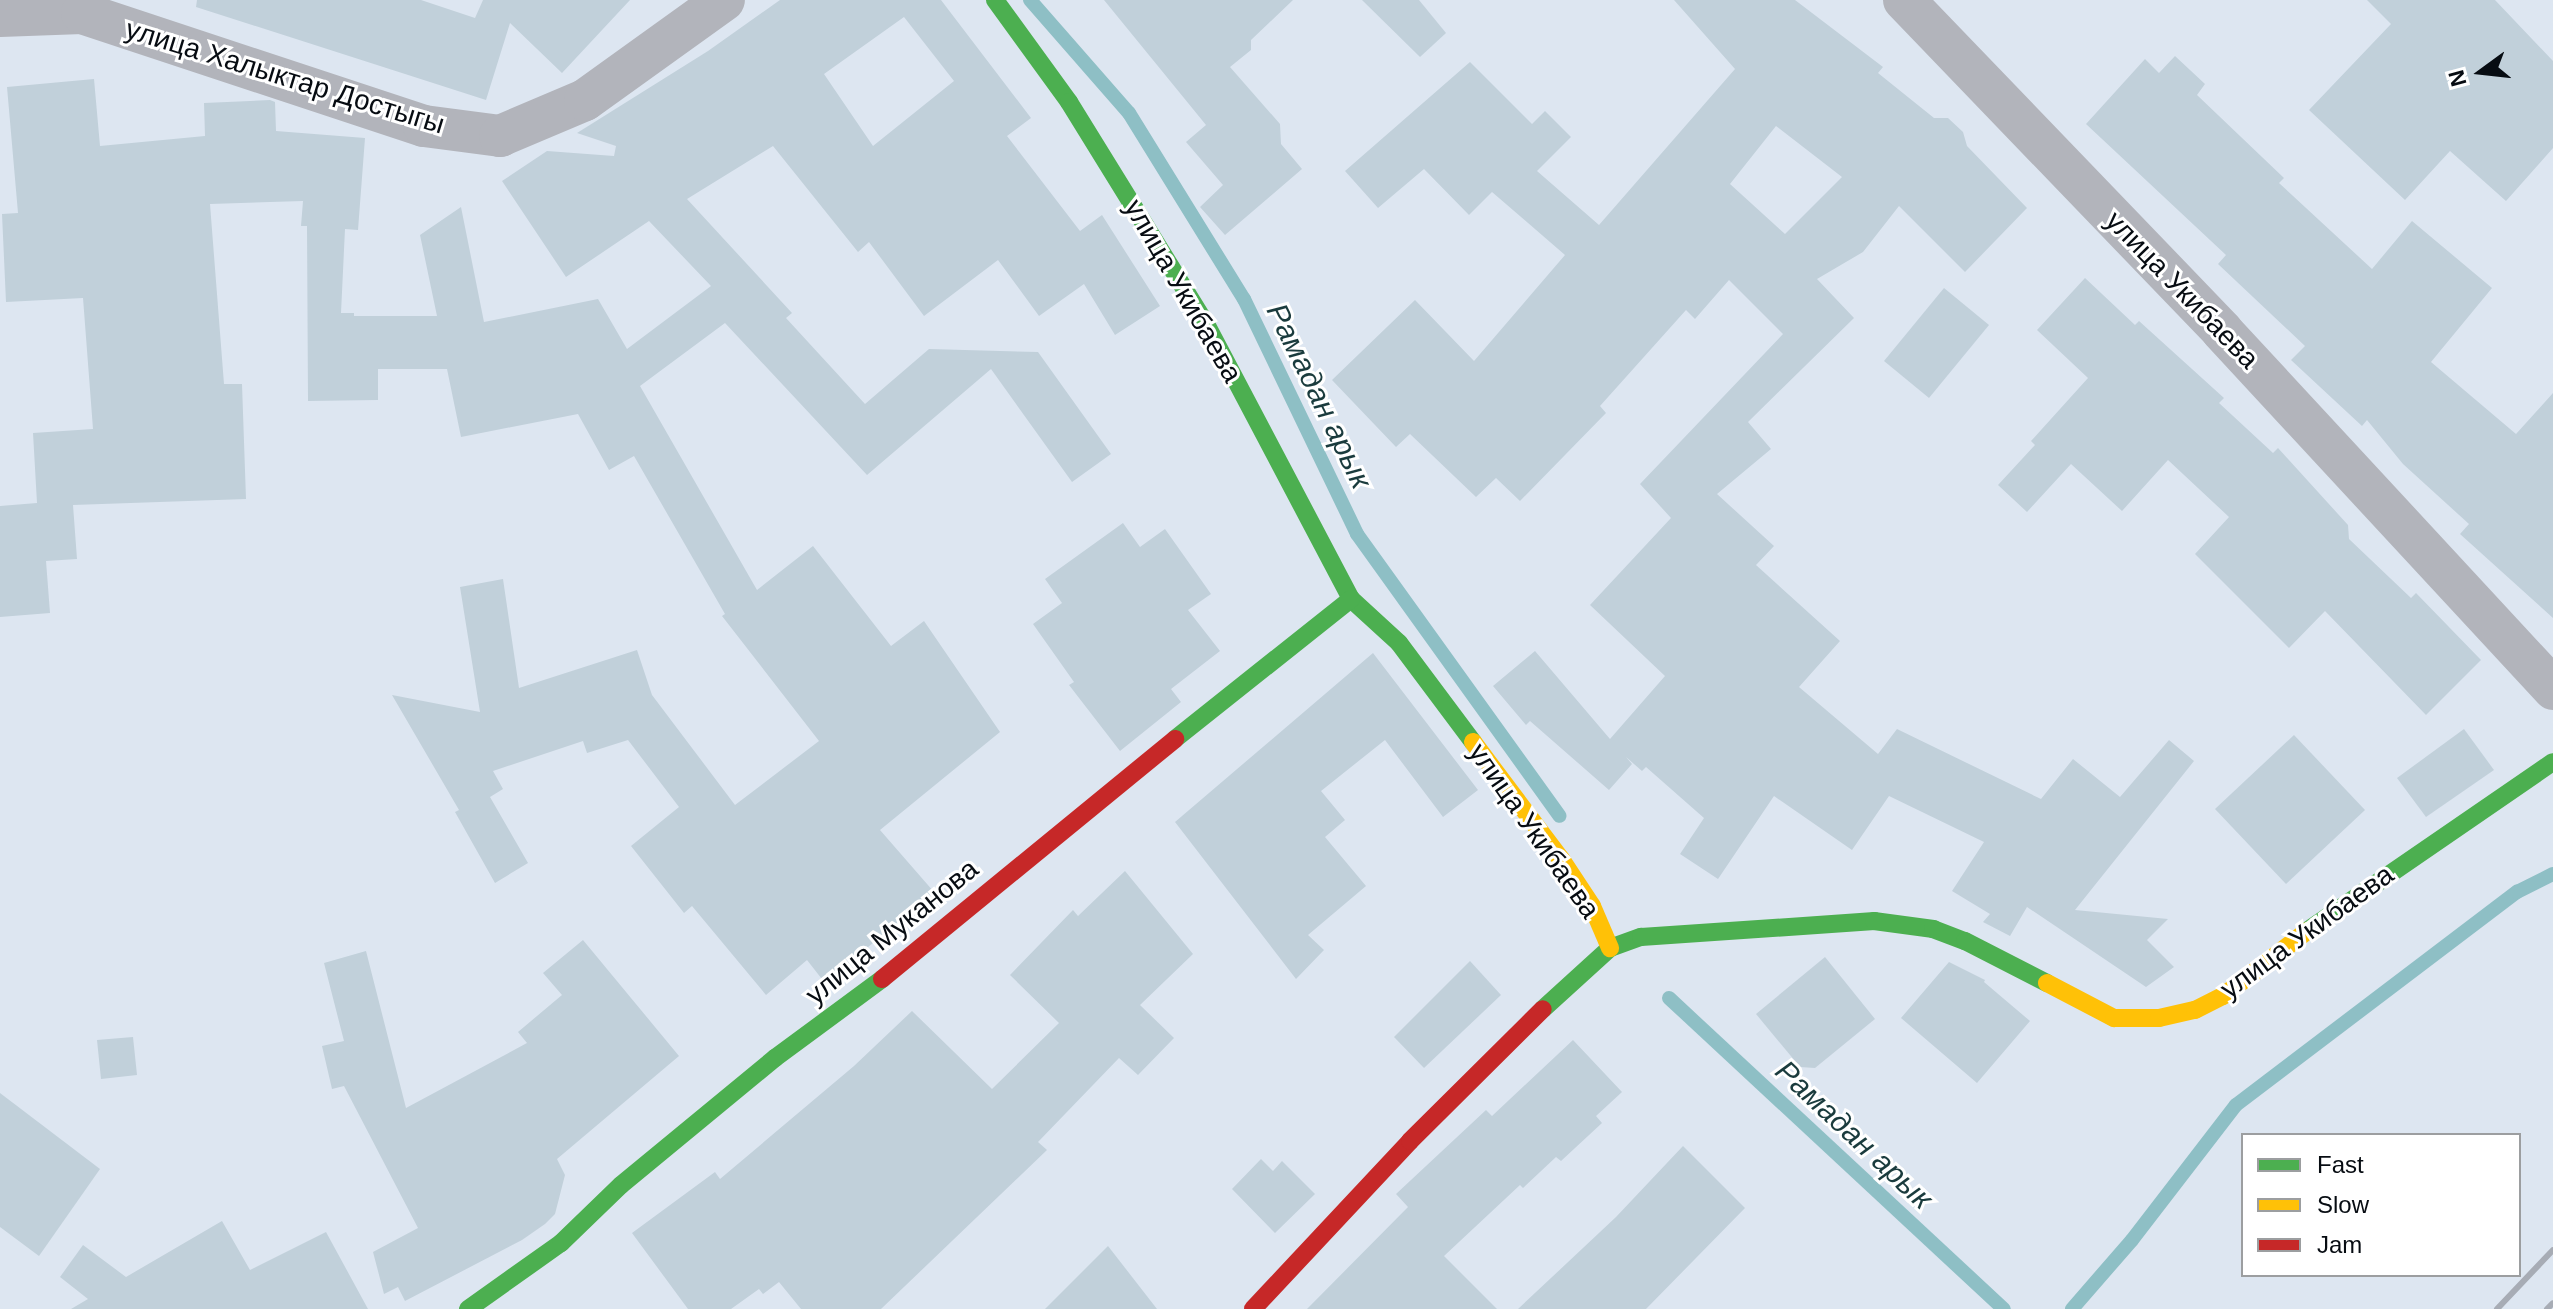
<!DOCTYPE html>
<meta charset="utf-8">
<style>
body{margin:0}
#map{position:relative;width:2553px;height:1309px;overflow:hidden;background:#dde6f1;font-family:Helvetica,sans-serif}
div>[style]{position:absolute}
.stream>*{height:14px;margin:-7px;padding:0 7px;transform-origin:7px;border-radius:7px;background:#8ebfc5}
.building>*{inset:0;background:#c1d0da}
.street>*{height:42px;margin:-21px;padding:0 21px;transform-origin:21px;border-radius:21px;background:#b2b4bb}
.fast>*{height:18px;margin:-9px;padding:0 9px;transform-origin:9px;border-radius:9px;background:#4caf50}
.slow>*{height:18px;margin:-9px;padding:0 9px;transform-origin:9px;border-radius:9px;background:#ffc107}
.jam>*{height:18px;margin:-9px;padding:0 9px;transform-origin:9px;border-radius:9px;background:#c62828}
.rail>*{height:6px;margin:-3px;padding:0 3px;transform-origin:3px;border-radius:3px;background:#a7acb5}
span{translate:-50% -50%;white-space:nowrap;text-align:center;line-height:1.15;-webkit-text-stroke:6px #fff;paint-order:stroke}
.street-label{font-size:28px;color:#070c12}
.water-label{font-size:30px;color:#1a3b3d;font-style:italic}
.legend{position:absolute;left:2241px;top:1133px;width:280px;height:144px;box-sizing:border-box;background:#fff;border:2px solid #9c9ea0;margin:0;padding:10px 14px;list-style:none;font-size:24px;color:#070c12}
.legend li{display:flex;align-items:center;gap:16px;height:40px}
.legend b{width:40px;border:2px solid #9c9ea0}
.north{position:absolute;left:2441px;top:32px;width:80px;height:80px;-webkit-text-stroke:6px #fff;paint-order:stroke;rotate:255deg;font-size:22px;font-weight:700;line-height:32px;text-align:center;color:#070c12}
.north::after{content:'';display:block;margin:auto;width:28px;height:36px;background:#070c12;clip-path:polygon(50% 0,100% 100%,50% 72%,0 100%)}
</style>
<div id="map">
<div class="stream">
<div style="left:1030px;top:0;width:150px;rotate:48.8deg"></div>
<div style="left:1129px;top:113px;width:219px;rotate:58.3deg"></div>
<div style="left:1244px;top:299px;width:261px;rotate:64.3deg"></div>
<div style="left:1357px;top:534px;width:347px;rotate:54.3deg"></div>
<div style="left:1669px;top:998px;width:457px;rotate:42.9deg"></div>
<div style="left:2072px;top:1309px;width:91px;rotate:-49deg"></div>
<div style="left:2132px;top:1240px;width:170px;rotate:-52.4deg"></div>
<div style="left:2236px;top:1105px;width:353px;rotate:-37.2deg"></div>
<div style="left:2517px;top:892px;width:40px;rotate:-26.6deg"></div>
</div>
<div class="building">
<div style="clip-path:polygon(197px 0,421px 0,475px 18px,483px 0,630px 0,562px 73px,510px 23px,486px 100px,196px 7px)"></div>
<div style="clip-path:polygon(evenodd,780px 0,941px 0,1031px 118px,1007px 136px,1080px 231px,1102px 215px,1160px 306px,1115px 335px,1084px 284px,1039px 316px,998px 260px,924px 316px,869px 242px,858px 252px,773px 146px,687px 199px,792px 313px,786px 318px,865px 404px,929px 349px,1038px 352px,1111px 454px,1072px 482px,991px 369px,867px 475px,725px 323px,640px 386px,757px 590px,813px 546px,891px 646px,924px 621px,1000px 732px,880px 830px,934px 892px,825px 983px,807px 960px,766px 995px,692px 906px,684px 913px,631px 846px,679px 807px,628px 740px,587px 753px,583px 741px,493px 771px,503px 789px,490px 797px,528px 863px,495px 883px,455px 812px,459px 810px,392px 695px,480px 712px,460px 587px,503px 579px,519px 688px,637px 650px,652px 695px,735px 805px,819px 741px,722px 616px,725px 614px,634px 456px,609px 470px,578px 414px,461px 437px,447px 369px,378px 369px,378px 400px,308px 401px,307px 226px,301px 226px,303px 201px,210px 204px,224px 384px,242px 384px,246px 499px,73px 505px,77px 559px,46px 561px,50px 613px,0 617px,0 506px,37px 503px,33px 433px,93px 429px,83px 298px,6px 302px,2px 214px,18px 213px,7px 87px,94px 79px,100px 146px,205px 136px,204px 103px,270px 100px,275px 102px,276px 131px,365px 138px,358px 230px,345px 229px,341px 313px,354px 313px,354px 316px,437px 316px,420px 235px,461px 207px,484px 322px,598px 299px,627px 349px,711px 286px,649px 221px,566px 277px,502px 181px,547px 151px,614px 156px,616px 146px,577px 133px,708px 51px,780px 0,904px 17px,954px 81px,873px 146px,824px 74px,904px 17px)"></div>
<div style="clip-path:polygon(1104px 0,1293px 0,1251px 40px,1251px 50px,1230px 67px,1280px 124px,1281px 144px,1302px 169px,1225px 235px,1200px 207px,1223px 185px,1186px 142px,1206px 125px)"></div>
<div style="clip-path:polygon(1362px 0,1419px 0,1446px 33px,1420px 57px)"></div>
<div style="clip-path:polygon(evenodd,1674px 0,1795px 0,1883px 67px,1878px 73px,1934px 118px,1948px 118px,1963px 132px,1967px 146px,2027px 208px,1965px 272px,1899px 206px,1863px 252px,1817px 279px,1854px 318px,1748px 422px,1771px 449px,1717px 494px,1774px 546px,1756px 565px,1840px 641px,1799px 687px,1878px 754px,1897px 729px,2041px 799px,2073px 759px,2120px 797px,2169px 740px,2194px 761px,2075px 910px,2168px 919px,2147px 940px,2174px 967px,2146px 987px,2027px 907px,2010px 936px,1983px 922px,1990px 914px,1952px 891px,1984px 842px,1889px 796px,1852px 850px,1774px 796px,1718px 879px,1680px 854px,1704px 818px,1646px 767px,1642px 771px,1626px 757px,1632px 764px,1609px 790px,1530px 721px,1526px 725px,1493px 686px,1535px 651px,1610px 739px,1665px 676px,1590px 605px,1671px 518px,1640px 484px,1783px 334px,1729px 280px,1695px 319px,1686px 310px,1600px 406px,1606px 413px,1520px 501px,1496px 478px,1476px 497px,1410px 434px,1396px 447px,1332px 380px,1415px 300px,1474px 361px,1565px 255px,1492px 192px,1469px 215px,1424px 169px,1378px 208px,1345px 171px,1470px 62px,1532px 124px,1545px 111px,1571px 137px,1537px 171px,1599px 225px,1735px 69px,1674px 0,1776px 126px,1842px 177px,1785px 234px,1730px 184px,1776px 126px)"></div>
<div style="clip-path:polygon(2367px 0,2495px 0,2553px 61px,2553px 148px,2506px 201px,2450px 151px,2405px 200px,2309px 110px,2391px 24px)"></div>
<div style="clip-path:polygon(2175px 56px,2205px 84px,2197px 95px,2284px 178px,2279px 183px,2372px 269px,2412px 221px,2492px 288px,2431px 362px,2516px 434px,2553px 393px,2553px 618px,2460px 534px,2469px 524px,2403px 464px,2367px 420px,2362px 426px,2291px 360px,2305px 346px,2218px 264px,2226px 255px,2086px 124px,2145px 59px,2159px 73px)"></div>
<div style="clip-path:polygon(2085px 278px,2135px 325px,2139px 321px,2224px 398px,2219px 403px,2273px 453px,2278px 448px,2348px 525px,2349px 539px,2411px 598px,2416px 593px,2481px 660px,2426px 715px,2325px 611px,2289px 648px,2195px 554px,2229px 517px,2168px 460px,2122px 511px,2071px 464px,2027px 512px,1998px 485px,2035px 445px,2031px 441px,2088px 378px,2037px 330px)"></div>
<div style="clip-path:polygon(1944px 288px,1989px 325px,1929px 398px,1884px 361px)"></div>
<div style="clip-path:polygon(1123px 523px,1140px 547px,1165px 529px,1211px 594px,1188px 610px,1220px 651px,1171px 689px,1181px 702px,1120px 751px,1069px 685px,1074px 682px,1033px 624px,1062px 603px,1045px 579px)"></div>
<div style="clip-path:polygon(1373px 653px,1478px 790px,1443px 817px,1385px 740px,1321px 791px,1345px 820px,1325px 837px,1366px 886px,1308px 935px,1324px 950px,1296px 979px,1175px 822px)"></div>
<div style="clip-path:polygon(2464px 729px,2494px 770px,2426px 817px,2397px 778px)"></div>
<div style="clip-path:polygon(2294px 735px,2365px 810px,2286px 884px,2215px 809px)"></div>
<div style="clip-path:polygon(1125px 871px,1193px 954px,1140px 1005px,1174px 1038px,1138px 1075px,1119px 1058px,1038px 1142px,1047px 1150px,881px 1309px,801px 1309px,779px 1282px,763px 1294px,759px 1289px,731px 1309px,688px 1309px,632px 1233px,715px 1172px,720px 1179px,854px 1066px,912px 1011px,992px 1089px,1059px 1023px,1010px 975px,1073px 910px,1078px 916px)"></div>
<div style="clip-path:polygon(583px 940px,679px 1056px,557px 1159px,565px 1175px,555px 1214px,545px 1224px,522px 1240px,405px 1301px,398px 1287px,384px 1294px,373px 1252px,418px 1228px,344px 1086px,332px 1089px,322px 1046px,344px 1041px,324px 963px,366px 951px,406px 1108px,527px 1043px,518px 1032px,562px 995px,543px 973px)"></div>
<div style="clip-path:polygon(1825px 957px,1875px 1019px,1815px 1068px,1800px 1067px,1756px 1014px)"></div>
<div style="clip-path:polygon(1470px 961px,1501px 995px,1424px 1068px,1394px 1037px)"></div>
<div style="clip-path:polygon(1949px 962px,1985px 980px,1984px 982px,2030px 1021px,1977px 1083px,1901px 1018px)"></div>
<div style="clip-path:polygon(133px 1037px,137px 1075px,101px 1079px,97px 1040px)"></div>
<div style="clip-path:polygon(1573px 1040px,1622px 1092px,1596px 1116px,1602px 1123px,1561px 1161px,1556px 1157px,1523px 1188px,1520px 1185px,1444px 1256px,1497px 1309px,1307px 1309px,1408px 1207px,1396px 1194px,1486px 1110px,1492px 1116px)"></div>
<div style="clip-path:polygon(0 1093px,100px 1169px,39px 1256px,0 1227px)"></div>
<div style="clip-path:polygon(1683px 1146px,1745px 1208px,1646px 1309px,1518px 1309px,1616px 1217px)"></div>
<div style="clip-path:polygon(1261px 1159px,1273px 1171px,1282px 1161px,1315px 1194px,1275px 1233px,1232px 1189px)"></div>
<div style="clip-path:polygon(222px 1221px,250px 1270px,326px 1232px,368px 1309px,71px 1309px,88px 1299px,60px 1277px,83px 1245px,126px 1277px)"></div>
<div style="clip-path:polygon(1108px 1246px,1157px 1309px,1045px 1309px)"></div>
</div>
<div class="street">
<div style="left:1904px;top:0;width:459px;rotate:46.1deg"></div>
<div style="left:2222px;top:331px;width:488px;rotate:47.2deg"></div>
<div style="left:0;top:16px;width:82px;rotate:-2.1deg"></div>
<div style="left:82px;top:13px;width:360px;rotate:18.3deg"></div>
<div style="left:424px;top:126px;width:77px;rotate:7.5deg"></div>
<div style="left:500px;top:136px;width:92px;rotate:-23deg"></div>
<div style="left:585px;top:100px;width:171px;rotate:-35.7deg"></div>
</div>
<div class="fast">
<div style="left:995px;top:0;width:126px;rotate:54deg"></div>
<div style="left:1069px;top:102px;width:259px;rotate:58.3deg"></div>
<div style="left:1205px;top:322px;width:313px;rotate:62.2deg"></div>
<div style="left:1351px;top:599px;width:65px;rotate:42.5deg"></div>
<div style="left:1399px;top:643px;width:124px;rotate:53.2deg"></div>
<div style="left:1175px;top:739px;width:225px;rotate:-38.5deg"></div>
<div style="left:2307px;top:931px;width:298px;rotate:-34.5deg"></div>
<div style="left:1543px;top:1009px;width:91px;rotate:-42.3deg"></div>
<div style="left:1610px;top:948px;width:33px;rotate:-20deg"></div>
<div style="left:1641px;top:937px;width:234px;rotate:-3.9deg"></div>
<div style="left:1874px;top:921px;width:60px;rotate:7.7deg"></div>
<div style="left:1933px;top:929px;width:34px;rotate:21deg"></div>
<div style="left:1965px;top:941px;width:92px;rotate:27.1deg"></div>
<div style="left:468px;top:1309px;width:114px;rotate:-35.4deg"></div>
<div style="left:561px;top:1243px;width:83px;rotate:-44deg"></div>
<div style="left:621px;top:1185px;width:200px;rotate:-39.5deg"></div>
<div style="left:775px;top:1058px;width:133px;rotate:-36.4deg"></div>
</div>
<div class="slow">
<div style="left:1473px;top:742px;width:146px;rotate:53.1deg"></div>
<div style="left:1561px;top:859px;width:56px;rotate:56.6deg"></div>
<div style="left:1592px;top:906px;width:46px;rotate:66.8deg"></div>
<div style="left:2047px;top:983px;width:76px;rotate:27.6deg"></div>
<div style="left:2114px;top:1018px;width:45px"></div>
<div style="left:2159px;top:1018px;width:37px;rotate:-13deg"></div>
<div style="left:2195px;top:1010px;width:31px;rotate:-27deg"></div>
<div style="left:2223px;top:996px;width:106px;rotate:-37.7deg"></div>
</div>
<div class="jam">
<div style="left:882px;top:979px;width:379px;rotate:-39.3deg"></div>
<div style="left:1253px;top:1309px;width:230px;rotate:-46.9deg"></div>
<div style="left:1410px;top:1141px;width:187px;rotate:-44.8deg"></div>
</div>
<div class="rail">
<div style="left:2497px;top:1309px;width:81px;rotate:-46.5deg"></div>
<div style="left:2547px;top:1309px;width:8px;rotate:-45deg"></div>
</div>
<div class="street-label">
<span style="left:285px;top:77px;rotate:17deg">улица Халыктар Достыгы</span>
<span style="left:2182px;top:290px;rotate:46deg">улица Укибаева</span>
<span style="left:1183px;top:291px;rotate:60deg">улица Укибаева</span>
<span style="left:1534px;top:831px;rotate:55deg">улица Укибаева</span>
<span style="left:892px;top:932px;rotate:-39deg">улица Муканова</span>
<span style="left:2307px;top:932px;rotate:-36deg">улица Укибаева</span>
</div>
<div class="water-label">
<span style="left:1319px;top:396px;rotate:64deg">Рамадан арык</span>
<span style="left:1854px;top:1135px;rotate:43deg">Рамадан арык</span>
</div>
<ul class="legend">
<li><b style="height:10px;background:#4caf50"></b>Fast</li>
<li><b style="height:10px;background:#ffc107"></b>Slow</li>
<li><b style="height:10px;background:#c62828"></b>Jam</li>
</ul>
<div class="north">N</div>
</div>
